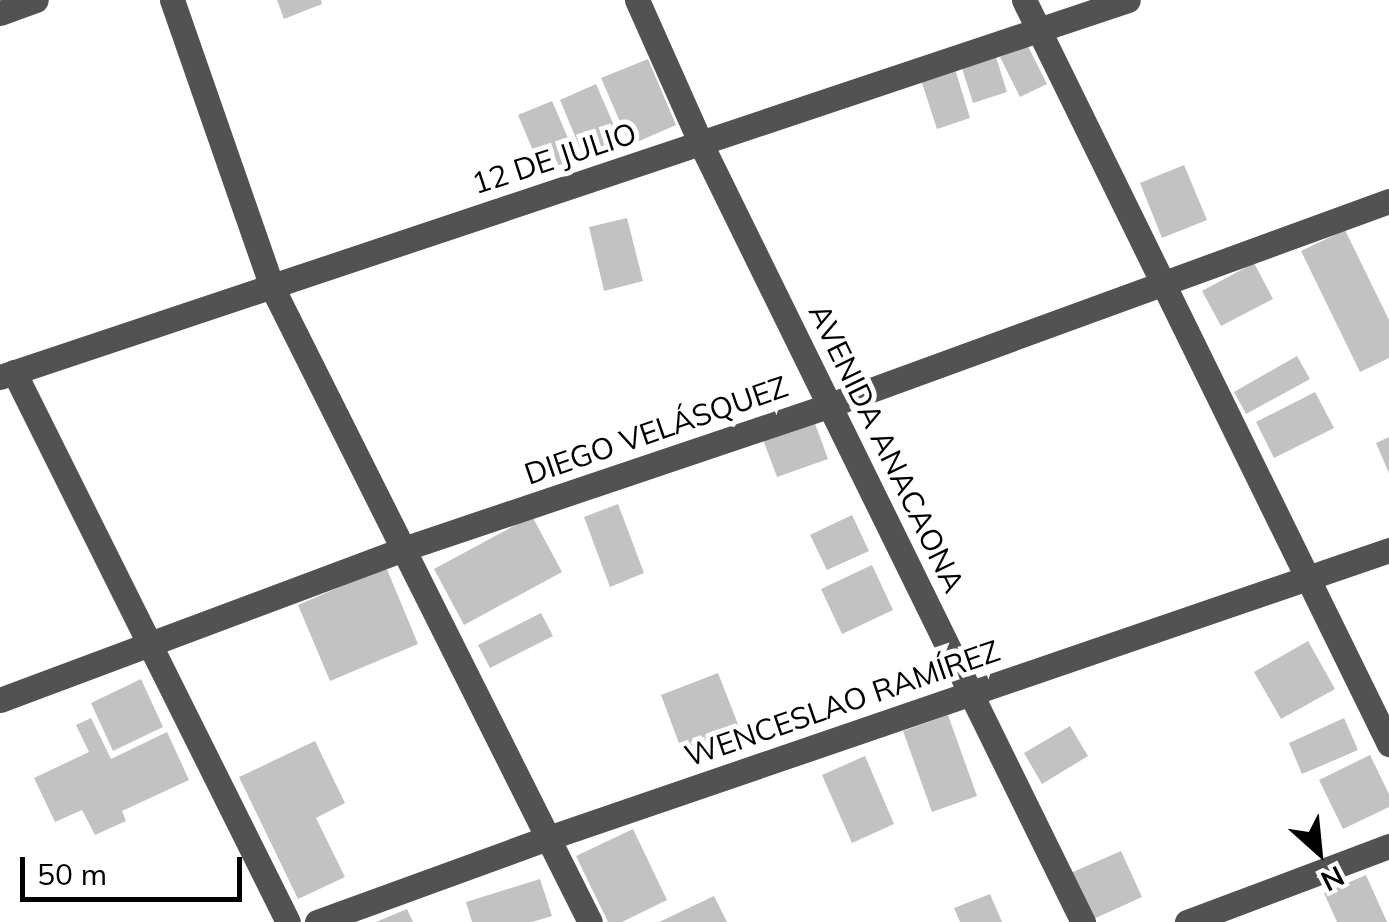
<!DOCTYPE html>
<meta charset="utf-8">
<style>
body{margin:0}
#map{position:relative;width:1389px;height:922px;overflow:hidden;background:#fff;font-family:Mulish,sans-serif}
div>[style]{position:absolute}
.building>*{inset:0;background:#c2c2c2}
.minor>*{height:25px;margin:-12.5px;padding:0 12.5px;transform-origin:12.5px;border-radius:12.5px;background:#525252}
span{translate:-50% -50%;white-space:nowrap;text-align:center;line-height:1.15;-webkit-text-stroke:10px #fff;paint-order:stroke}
.street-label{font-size:30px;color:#000}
.north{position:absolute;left:1269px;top:802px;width:100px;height:100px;-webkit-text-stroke:8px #fff;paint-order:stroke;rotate:153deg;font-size:28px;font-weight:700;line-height:40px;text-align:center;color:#000}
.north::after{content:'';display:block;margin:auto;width:35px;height:45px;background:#000;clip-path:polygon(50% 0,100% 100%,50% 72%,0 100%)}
.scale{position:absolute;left:20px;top:857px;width:222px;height:45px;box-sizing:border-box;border:5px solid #000;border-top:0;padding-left:12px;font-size:30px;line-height:35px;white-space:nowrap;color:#000;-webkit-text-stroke:8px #fff;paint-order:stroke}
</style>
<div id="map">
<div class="building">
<div style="clip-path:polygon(277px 0,321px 0,322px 4px,284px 19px)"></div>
<div style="clip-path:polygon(1027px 44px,1047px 84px,1020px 97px,1000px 57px)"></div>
<div style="clip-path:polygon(996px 57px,1007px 92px,973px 103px,962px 68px)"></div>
<div style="clip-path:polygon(648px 59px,676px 125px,630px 145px,601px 78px)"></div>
<div style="clip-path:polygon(955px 69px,970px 118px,937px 129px,921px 80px)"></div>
<div style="clip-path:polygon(596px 84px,622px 144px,585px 160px,560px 100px)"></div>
<div style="clip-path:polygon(552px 101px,577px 159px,543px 174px,518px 115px)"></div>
<div style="clip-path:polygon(1184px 165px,1207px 220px,1162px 238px,1140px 183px)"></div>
<div style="clip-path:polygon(627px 218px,643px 281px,604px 291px,589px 227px)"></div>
<div style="clip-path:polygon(1345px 230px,1389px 320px,1389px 358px,1360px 372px,1301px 251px)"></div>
<div style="clip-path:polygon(1254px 263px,1273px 299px,1221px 326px,1202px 291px)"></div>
<div style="clip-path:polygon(1297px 356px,1310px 379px,1246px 414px,1234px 392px)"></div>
<div style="clip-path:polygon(1315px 392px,1334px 428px,1274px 458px,1256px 422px)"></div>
<div style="clip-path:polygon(813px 418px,828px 459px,777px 477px,762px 437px)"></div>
<div style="clip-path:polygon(1389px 437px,1389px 473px,1376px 443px)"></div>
<div style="clip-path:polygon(618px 504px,644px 573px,610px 587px,584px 517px)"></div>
<div style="clip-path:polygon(852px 515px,869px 551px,827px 570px,810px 535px)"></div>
<div style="clip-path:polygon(532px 516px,562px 572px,464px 625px,434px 569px)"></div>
<div style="clip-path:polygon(872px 565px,893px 610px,842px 634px,821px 589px)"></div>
<div style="clip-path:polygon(386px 567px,418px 644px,330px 681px,298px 605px)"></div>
<div style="clip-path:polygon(541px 613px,553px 636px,490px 668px,478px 645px)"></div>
<div style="clip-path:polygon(1308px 641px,1335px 689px,1281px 719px,1254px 672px)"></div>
<div style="clip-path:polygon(718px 673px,741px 732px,683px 754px,661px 695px)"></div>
<div style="clip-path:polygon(141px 679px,163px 727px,113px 751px,91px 703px)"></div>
<div style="clip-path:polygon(948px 715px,977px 796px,932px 812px,903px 731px)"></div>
<div style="clip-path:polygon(91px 718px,111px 759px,167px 732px,189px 780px,122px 811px,126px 821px,95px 835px,82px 810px,55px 822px,34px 778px,89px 752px,76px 725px)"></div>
<div style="clip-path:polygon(1344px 718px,1358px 750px,1302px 774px,1289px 743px)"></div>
<div style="clip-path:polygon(1070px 726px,1088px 756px,1042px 784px,1024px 753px)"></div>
<div style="clip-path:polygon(315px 741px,345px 803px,316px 818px,345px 877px,298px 899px,239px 777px)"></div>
<div style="clip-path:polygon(1370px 755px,1389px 794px,1389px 807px,1343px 829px,1319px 780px)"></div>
<div style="clip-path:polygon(865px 756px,894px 824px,852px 843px,822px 775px)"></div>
<div style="clip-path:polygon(633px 829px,667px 900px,622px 922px,608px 922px,576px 856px)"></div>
<div style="clip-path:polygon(1121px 851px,1142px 897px,1087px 922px,1066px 875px)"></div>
<div style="clip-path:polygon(1366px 875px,1387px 922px,1337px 922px,1324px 893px)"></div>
<div style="clip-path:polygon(540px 879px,552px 916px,532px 922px,472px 922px,466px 902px)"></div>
<div style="clip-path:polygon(990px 894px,1002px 922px,960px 922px,954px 908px)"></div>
<div style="clip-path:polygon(714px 896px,727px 922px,659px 922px)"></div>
<div style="clip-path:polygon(407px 909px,413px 922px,376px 922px)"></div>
</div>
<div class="minor">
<div style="left:172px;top:0;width:302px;rotate:70.8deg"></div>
<div style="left:271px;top:285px;width:712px;rotate:63.4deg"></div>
<div style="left:637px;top:0;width:158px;rotate:66deg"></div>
<div style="left:701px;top:144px;width:867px;rotate:63.85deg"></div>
<div style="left:1024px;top:0;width:829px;rotate:63.87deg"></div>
<div style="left:0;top:13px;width:38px;rotate:-20deg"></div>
<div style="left:14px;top:372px;width:614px;rotate:63.52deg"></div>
<div style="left:0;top:377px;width:1189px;rotate:-18.48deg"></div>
<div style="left:0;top:700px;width:430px;rotate:-20.5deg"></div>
<div style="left:403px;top:549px;width:451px;rotate:-18.6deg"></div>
<div style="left:830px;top:405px;width:595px;rotate:-20.05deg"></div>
<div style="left:317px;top:922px;width:246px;rotate:-20deg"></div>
<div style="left:548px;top:838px;width:889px;rotate:-18.9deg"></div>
<div style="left:1187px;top:922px;width:216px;rotate:-20.6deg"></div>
</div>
<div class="street-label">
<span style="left:554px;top:158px;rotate:-18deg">12 DE JULIO</span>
<span style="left:656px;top:430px;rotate:-19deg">DIEGO VELÁSQUEZ</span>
<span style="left:887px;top:448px;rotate:64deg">AVENIDA ANACAONA</span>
<span style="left:842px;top:703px;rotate:-19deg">WENCESLAO RAMÍREZ</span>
</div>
<div class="north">N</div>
<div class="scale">50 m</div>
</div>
